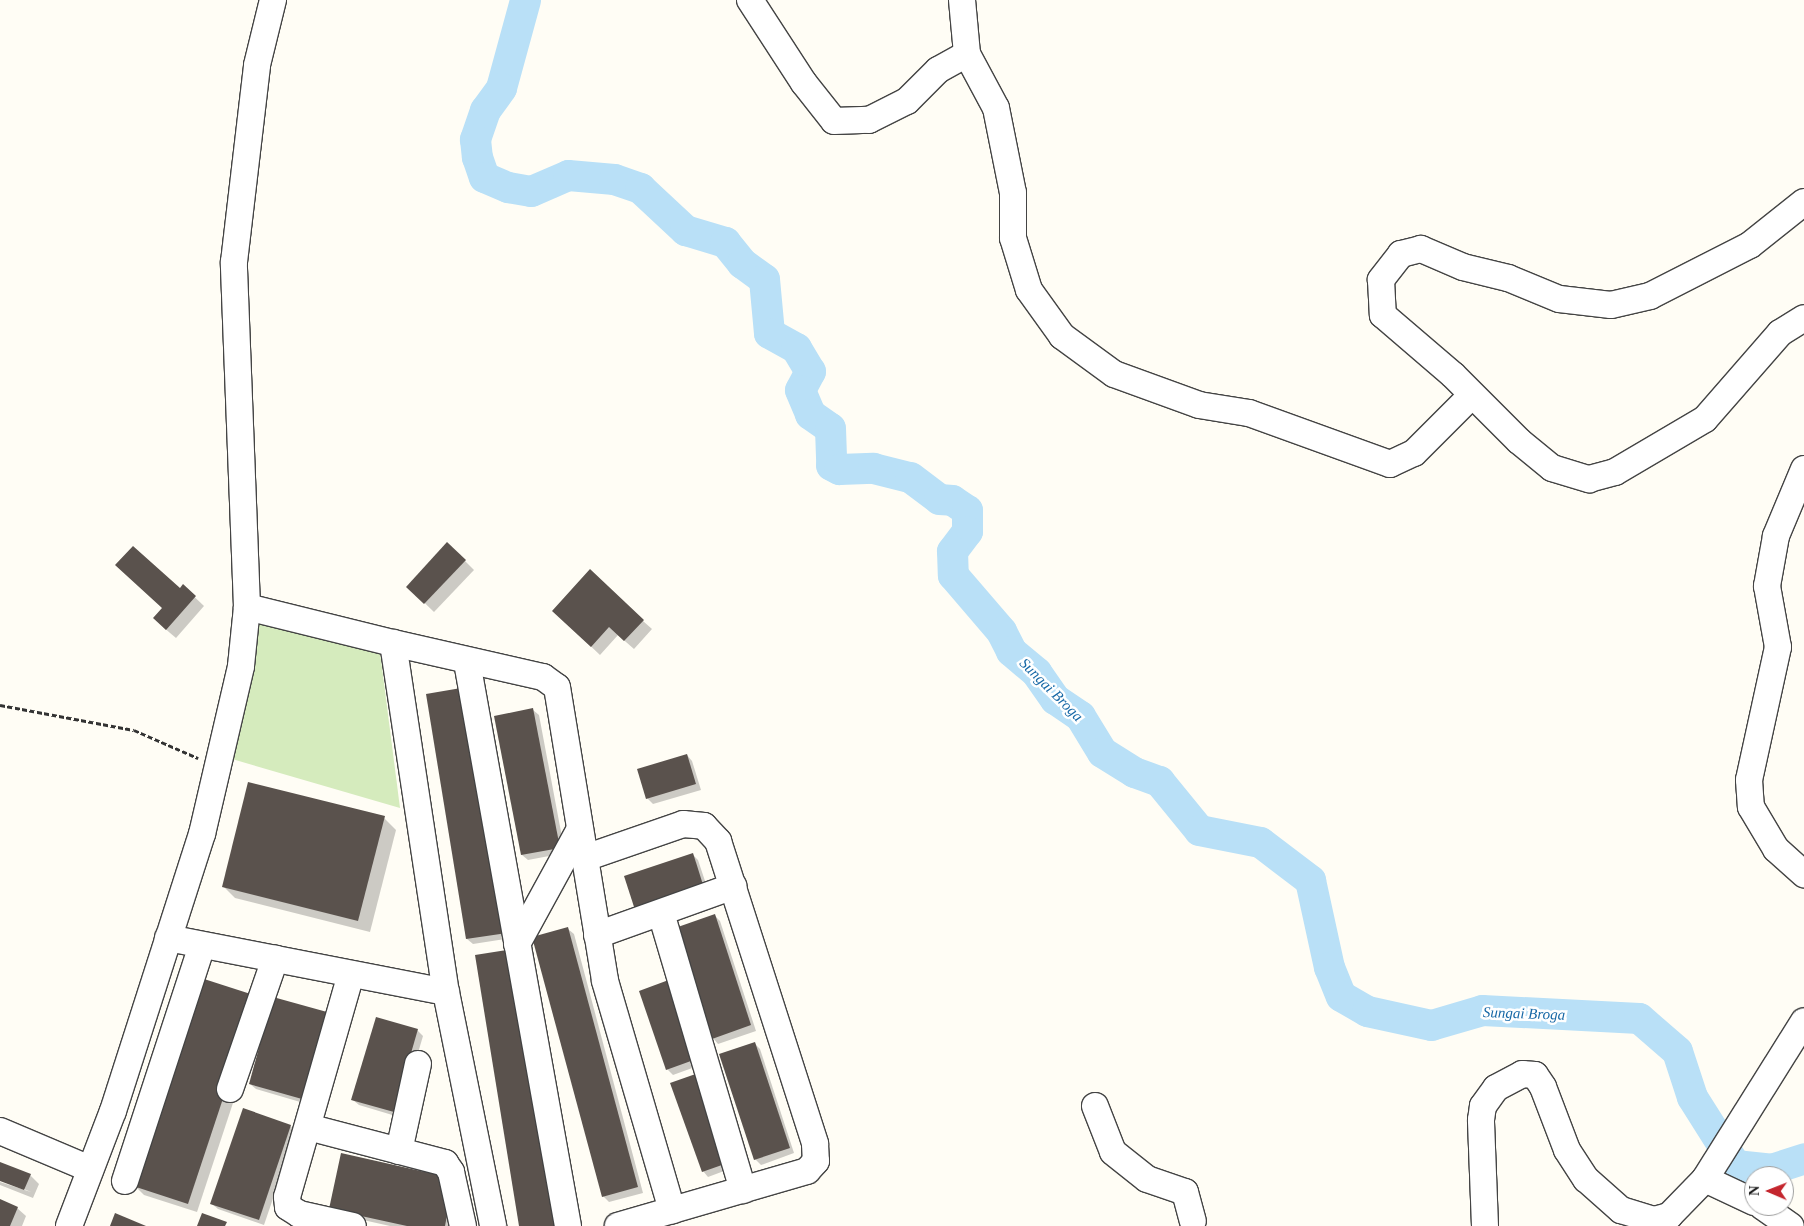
<!DOCTYPE html>
<style>
body{margin:0}
#map{position:relative;width:1804px;height:1226px;overflow:hidden;background:#fffdf5;font-family:Georgia,serif}
div>[style]{position:absolute}
.green>*{inset:0;background:#d5ebbd}
.shadow>*{inset:0;background:#0003}
.river>*{height:31px;margin:-15.5px;padding:0 15.5px;transform-origin:15.5px;border-radius:15.5px;background:#b9e0f7}
.building>*{inset:0;background:#5a524d}
.path>*{height:3px;margin-top:-1.5px;transform-origin:0;background:repeating-linear-gradient(90deg,#333 0 5px,transparent 0 7.5px)}
.roads{filter:drop-shadow(1px 0 #444) drop-shadow(-1px 0 #444) drop-shadow(0 1px #444) drop-shadow(0 -1px #444)}
.minor>*{height:26px;margin:-13px;padding:0 13px;transform-origin:13px;border-radius:13px;background:#fff}
span{translate:-50% -50%;white-space:nowrap;text-align:center;line-height:1.15;-webkit-text-stroke:5px #fff;paint-order:stroke}
.water-label{font-size:15px;color:#1768a6;font-style:italic}
.north{position:absolute;left:1744px;top:1166px;width:50px;height:50px;box-sizing:border-box;background:#fff;border:1px solid #a0a0a0;border-radius:50%;rotate:271deg;font-size:14px;font-weight:700;line-height:20px;text-align:center;color:#111}
.north::after{content:'';display:block;margin:auto;width:18px;height:22px;background:#c4262e;clip-path:polygon(50% 0,100% 100%,50% 72%,0 100%)}
</style>
<div id="map">
<div class="green">
<div style="clip-path:polygon(257px 618px,380px 652px,400px 808px,232px 759px)"></div>
</div>
<div class="shadow">
<div style="clip-path:polygon(448px 544px,474px 570px,434px 612px,408px 587px)"></div>
<div style="clip-path:polygon(183px 586px,204px 606px,176px 638px,163px 627px,163px 608px)"></div>
<div style="clip-path:polygon(562px 619px,643px 621px,652px 629px,634px 649px,618px 635px,600px 655px)"></div>
<div style="clip-path:polygon(427px 695px,512px 938px,473px 944px,467px 939px)"></div>
<div style="clip-path:polygon(533px 710px,539px 715px,565px 853px,528px 860px,522px 855px)"></div>
<div style="clip-path:polygon(687px 755px,692px 761px,701px 790px,653px 804px,647px 798px)"></div>
<div style="clip-path:polygon(384px 818px,396px 830px,370px 932px,235px 898px,223px 886px)"></div>
<div style="clip-path:polygon(692px 854px,698px 860px,710px 896px,643px 918px)"></div>
<div style="clip-path:polygon(715px 916px,720px 921px,756px 1031px,718px 1044px,713px 1038px)"></div>
<div style="clip-path:polygon(568px 929px,574px 934px,643px 1193px,609px 1202px,603px 1196px)"></div>
<div style="clip-path:polygon(640px 991px,706px 1063px,673px 1075px,667px 1069px)"></div>
<div style="clip-path:polygon(265px 1006px,197px 1212px,144px 1195px,135px 1186px)"></div>
<div style="clip-path:polygon(332px 1019px,307px 1104px,256px 1089px,250px 1084px)"></div>
<div style="clip-path:polygon(417px 1030px,423px 1036px,399px 1117px,359px 1105px,353px 1100px)"></div>
<div style="clip-path:polygon(754px 1043px,760px 1049px,794px 1153px,761px 1165px,755px 1159px)"></div>
<div style="clip-path:polygon(712px 1077px,743px 1164px,708px 1177px,703px 1171px)"></div>
<div style="clip-path:polygon(290px 1126px,296px 1131px,264px 1225px,218px 1209px,212px 1204px)"></div>
<div style="clip-path:polygon(0 1163px,30px 1175px,39px 1184px,33px 1198px,0 1185px,0 1182px,31px 1192px,0 1179px)"></div>
<div style="clip-path:polygon(443px 1177px,451px 1226px,390px 1226px,336px 1214px)"></div>
<div style="clip-path:polygon(0 1200px,17px 1208px,26px 1216px,22px 1226px,0 1226px)"></div>
</div>
<div class="river">
<div style="left:525px;top:0;width:91px;rotate:105.3deg"></div>
<div style="left:501px;top:88px;width:27px;rotate:126deg"></div>
<div style="left:485px;top:110px;width:31px;rotate:109deg"></div>
<div style="left:475px;top:139px;width:18px;rotate:84deg"></div>
<div style="left:477px;top:157px;width:21px;rotate:71deg"></div>
<div style="left:484px;top:177px;width:26px;rotate:23deg"></div>
<div style="left:508px;top:187px;width:23px;rotate:10deg"></div>
<div style="left:531px;top:191px;width:40px;rotate:-23.4deg"></div>
<div style="left:568px;top:175px;width:46px;rotate:5deg"></div>
<div style="left:614px;top:179px;width:28px;rotate:19deg"></div>
<div style="left:640px;top:188px;width:62px;rotate:43deg"></div>
<div style="left:685px;top:230px;width:42px;rotate:16.7deg"></div>
<div style="left:725px;top:242px;width:27px;rotate:51deg"></div>
<div style="left:742px;top:263px;width:27px;rotate:36deg"></div>
<div style="left:764px;top:279px;width:54px;rotate:84.7deg"></div>
<div style="left:769px;top:333px;width:31px;rotate:29deg"></div>
<div style="left:796px;top:348px;width:27px;rotate:59deg"></div>
<div style="left:810px;top:371px;width:21px;rotate:118deg"></div>
<div style="left:800px;top:390px;width:26px;rotate:67deg"></div>
<div style="left:810px;top:414px;width:24px;rotate:35deg"></div>
<div style="left:830px;top:428px;width:37px;rotate:88deg"></div>
<div style="left:831px;top:465px;width:9px;rotate:27deg"></div>
<div style="left:839px;top:469px;width:34px;rotate:-2deg"></div>
<div style="left:873px;top:468px;width:38px;rotate:14deg"></div>
<div style="left:910px;top:477px;width:36px;rotate:37deg"></div>
<div style="left:939px;top:499px;width:13px;rotate:4deg"></div>
<div style="left:952px;top:500px;width:18px;rotate:34deg"></div>
<div style="left:967px;top:510px;width:21px;rotate:90deg"></div>
<div style="left:967px;top:531px;width:25px;rotate:127deg"></div>
<div style="left:952px;top:551px;width:24px;rotate:88deg"></div>
<div style="left:953px;top:575px;width:74px;rotate:49.4deg"></div>
<div style="left:1001px;top:631px;width:22px;rotate:63deg"></div>
<div style="left:1011px;top:651px;width:33px;rotate:40deg"></div>
<div style="left:1036px;top:672px;width:33px;rotate:55deg"></div>
<div style="left:1055px;top:699px;width:30px;rotate:34deg"></div>
<div style="left:1080px;top:716px;width:42px;rotate:58.6deg"></div>
<div style="left:1102px;top:752px;width:38px;rotate:32deg"></div>
<div style="left:1134px;top:772px;width:27px;rotate:20deg"></div>
<div style="left:1159px;top:781px;width:63px;rotate:50.8deg"></div>
<div style="left:1199px;top:830px;width:62px;rotate:11.1deg"></div>
<div style="left:1260px;top:842px;width:63px;rotate:37.2deg"></div>
<div style="left:1310px;top:880px;width:89px;rotate:77.7deg"></div>
<div style="left:1329px;top:967px;width:31px;rotate:68deg"></div>
<div style="left:1341px;top:996px;width:30px;rotate:30deg"></div>
<div style="left:1367px;top:1011px;width:66px;rotate:12.3deg"></div>
<div style="left:1431px;top:1025px;width:53px;rotate:-16.4deg"></div>
<div style="left:1482px;top:1010px;width:157px;rotate:2.9deg"></div>
<div style="left:1639px;top:1018px;width:50px;rotate:41deg"></div>
<div style="left:1677px;top:1051px;width:48px;rotate:71.9deg"></div>
<div style="left:1692px;top:1097px;width:80px;rotate:57.7deg"></div>
<div style="left:1735px;top:1165px;width:36px;rotate:6deg"></div>
<div style="left:1771px;top:1169px;width:35px;rotate:-18deg"></div>
</div>
<div class="building">
<div style="clip-path:polygon(447px 542px,466px 560px,424px 604px,406px 587px)"></div>
<div style="clip-path:polygon(133px 546px,180px 588px,183px 584px,196px 596px,166px 630px,153px 618px,162px 608px,115px 565px)"></div>
<div style="clip-path:polygon(590px 569px,644px 620px,624px 641px,609px 627px,591px 647px,552px 611px)"></div>
<div style="clip-path:polygon(467px 687px,507px 933px,466px 939px,426px 694px)"></div>
<div style="clip-path:polygon(533px 708px,560px 848px,521px 855px,494px 716px)"></div>
<div style="clip-path:polygon(687px 754px,696px 784px,646px 799px,637px 769px)"></div>
<div style="clip-path:polygon(248px 782px,385px 816px,358px 921px,222px 887px)"></div>
<div style="clip-path:polygon(693px 853px,705px 891px,636px 913px,624px 876px)"></div>
<div style="clip-path:polygon(715px 914px,751px 1025px,712px 1039px,675px 928px)"></div>
<div style="clip-path:polygon(568px 927px,638px 1187px,602px 1197px,532px 937px)"></div>
<div style="clip-path:polygon(513px 949px,555px 1226px,519px 1226px,475px 955px)"></div>
<div style="clip-path:polygon(201px 978px,257px 996px,188px 1204px,133px 1186px)"></div>
<div style="clip-path:polygon(674px 978px,702px 1057px,666px 1070px,639px 991px)"></div>
<div style="clip-path:polygon(273px 997px,327px 1012px,302px 1099px,249px 1084px)"></div>
<div style="clip-path:polygon(376px 1017px,418px 1029px,394px 1112px,351px 1100px)"></div>
<div style="clip-path:polygon(755px 1042px,790px 1148px,754px 1160px,719px 1054px)"></div>
<div style="clip-path:polygon(707px 1070px,739px 1159px,702px 1172px,670px 1083px)"></div>
<div style="clip-path:polygon(243px 1108px,291px 1125px,259px 1220px,210px 1204px)"></div>
<div style="clip-path:polygon(341px 1153px,443px 1176px,450px 1199px,445px 1226px,407px 1226px,329px 1209px)"></div>
<div style="clip-path:polygon(0 1162px,31px 1174px,24px 1190px,0 1181px)"></div>
<div style="clip-path:polygon(0 1199px,18px 1207px,10px 1226px,0 1226px)"></div>
<div style="clip-path:polygon(115px 1213px,146px 1226px,110px 1226px)"></div>
<div style="clip-path:polygon(202px 1213px,227px 1222px,225px 1226px,197px 1226px)"></div>
</div>
<div class="path">
<div style="left:0;top:705px;width:136px;rotate:10.6deg"></div>
<div style="left:134px;top:730px;width:70px;rotate:23.6deg"></div>
</div>
<div class="roads">
<div class="minor">
<div style="left:750px;top:0;width:99px;rotate:57deg"></div>
<div style="left:804px;top:83px;width:48px;rotate:51.7deg"></div>
<div style="left:834px;top:121px;width:35px;rotate:-2deg"></div>
<div style="left:869px;top:120px;width:42px;rotate:-26.6deg"></div>
<div style="left:907px;top:101px;width:44px;rotate:-45deg"></div>
<div style="left:938px;top:70px;width:33px;rotate:-29deg"></div>
<div style="left:962px;top:0;width:54px;rotate:84.7deg"></div>
<div style="left:967px;top:54px;width:61px;rotate:61.8deg"></div>
<div style="left:996px;top:108px;width:87px;rotate:78.7deg"></div>
<div style="left:1013px;top:193px;width:45px;rotate:90deg"></div>
<div style="left:1013px;top:238px;width:54px;rotate:72.9deg"></div>
<div style="left:1029px;top:290px;width:57px;rotate:54.3deg"></div>
<div style="left:1062px;top:336px;width:64px;rotate:36.2deg"></div>
<div style="left:1114px;top:374px;width:90px;rotate:20deg"></div>
<div style="left:1199px;top:405px;width:51px;rotate:9.1deg"></div>
<div style="left:1249px;top:413px;width:150px;rotate:19.9deg"></div>
<div style="left:1390px;top:464px;width:26px;rotate:-25deg"></div>
<div style="left:1414px;top:453px;width:82px;rotate:-45deg"></div>
<div style="left:1804px;top:202px;width:69px;rotate:141.5deg"></div>
<div style="left:1750px;top:245px;width:112px;rotate:153deg"></div>
<div style="left:1650px;top:296px;width:40px;rotate:167deg"></div>
<div style="left:1611px;top:305px;width:52px;rotate:-173.4deg"></div>
<div style="left:1559px;top:299px;width:55px;rotate:-157.6deg"></div>
<div style="left:1508px;top:278px;width:46px;rotate:-166.3deg"></div>
<div style="left:1463px;top:267px;width:46px;rotate:-156.8deg"></div>
<div style="left:1421px;top:249px;width:21px;rotate:166deg"></div>
<div style="left:1401px;top:254px;width:33px;rotate:128deg"></div>
<div style="left:1381px;top:280px;width:35px;rotate:87deg"></div>
<div style="left:1383px;top:315px;width:92px;rotate:40.6deg"></div>
<div style="left:1453px;top:375px;width:93px;rotate:45deg"></div>
<div style="left:1519px;top:441px;width:43px;rotate:39.3deg"></div>
<div style="left:1552px;top:468px;width:39px;rotate:17deg"></div>
<div style="left:1589px;top:479px;width:27px;rotate:-15deg"></div>
<div style="left:1615px;top:472px;width:104px;rotate:-30.5deg"></div>
<div style="left:1705px;top:419px;width:114px;rotate:-48.9deg"></div>
<div style="left:1780px;top:333px;width:28px;rotate:-32deg"></div>
<div style="left:1804px;top:469px;width:73px;rotate:112.7deg"></div>
<div style="left:1776px;top:536px;width:51px;rotate:100.2deg"></div>
<div style="left:1767px;top:586px;width:62px;rotate:79.8deg"></div>
<div style="left:1778px;top:647px;width:136px;rotate:102.3deg"></div>
<div style="left:1749px;top:780px;width:27px;rotate:86deg"></div>
<div style="left:1751px;top:807px;width:49px;rotate:59.2deg"></div>
<div style="left:1776px;top:849px;width:38px;rotate:42deg"></div>
<div style="left:247px;top:607px;width:150px;rotate:13.9deg"></div>
<div style="left:393px;top:643px;width:353px;rotate:81.4deg"></div>
<div style="left:446px;top:992px;width:239px;rotate:78.6deg"></div>
<div style="left:393px;top:643px;width:154px;rotate:12.8deg"></div>
<div style="left:543px;top:677px;width:17px;rotate:36deg"></div>
<div style="left:557px;top:687px;width:298px;rotate:80.7deg"></div>
<div style="left:605px;top:981px;width:239px;rotate:73.7deg"></div>
<div style="left:467px;top:662px;width:573px;rotate:79.85deg"></div>
<div style="left:585px;top:858px;width:104px;rotate:-19.1deg"></div>
<div style="left:683px;top:824px;width:21px;rotate:5deg"></div>
<div style="left:704px;top:826px;width:21px;rotate:47deg"></div>
<div style="left:718px;top:841px;width:318px;rotate:72.2deg"></div>
<div style="left:815px;top:1144px;width:17px;rotate:87deg"></div>
<div style="left:816px;top:1161px;width:13px;rotate:132deg"></div>
<div style="left:807px;top:1171px;width:197px;rotate:163.8deg"></div>
<div style="left:661px;top:913px;width:289px;rotate:73.5deg"></div>
<div style="left:597px;top:935px;width:145px;rotate:-19.7deg"></div>
<div style="left:168px;top:938px;width:283px;rotate:11deg"></div>
<div style="left:517px;top:944px;width:131px;rotate:-61.3deg"></div>
<div style="left:351px;top:974px;width:232px;rotate:106deg"></div>
<div style="left:287px;top:1197px;width:10px;rotate:84deg"></div>
<div style="left:288px;top:1207px;width:13px;rotate:32deg"></div>
<div style="left:299px;top:1214px;width:55px;rotate:12.5deg"></div>
<div style="left:230px;top:1089px;width:138px;rotate:-70.9deg"></div>
<div style="left:1095px;top:1106px;width:49px;rotate:68.6deg"></div>
<div style="left:1113px;top:1152px;width:43px;rotate:38.5deg"></div>
<div style="left:1147px;top:1179px;width:40px;rotate:18.9deg"></div>
<div style="left:1185px;top:1192px;width:30px;rotate:75deg"></div>
<div style="left:308px;top:1127px;width:142px;rotate:14.7deg"></div>
<div style="left:445px;top:1163px;width:11px;rotate:56deg"></div>
<div style="left:451px;top:1172px;width:55px;rotate:77.5deg"></div>
<div style="left:0;top:1131px;width:98px;rotate:22.9deg"></div>
<div style="left:399px;top:1151px;width:89px;rotate:-77.7deg"></div>
<div style="left:1705px;top:1179px;width:54px;rotate:25.1deg"></div>
<div style="left:125px;top:1181px;width:248px;rotate:-71.9deg"></div>
<div style="left:1762px;top:1206px;width:35px;rotate:35deg"></div>
<div style="left:69px;top:1226px;width:123px;rotate:-69.1deg"></div>
<div style="left:113px;top:1111px;width:291px;rotate:-72.2deg"></div>
<div style="left:202px;top:834px;width:172px;rotate:-76.9deg"></div>
<div style="left:241px;top:666px;width:59px;rotate:-84.2deg"></div>
<div style="left:247px;top:607px;width:345px;rotate:-92.2deg"></div>
<div style="left:234px;top:262px;width:198px;rotate:-83.3deg"></div>
<div style="left:257px;top:65px;width:67px;rotate:-76.2deg"></div>
<div style="left:1485px;top:1226px;width:106px;rotate:-92.2deg"></div>
<div style="left:1481px;top:1120px;width:14px;rotate:-82deg"></div>
<div style="left:1483px;top:1106px;width:22px;rotate:-54deg"></div>
<div style="left:1496px;top:1088px;width:30px;rotate:-28deg"></div>
<div style="left:1522px;top:1074px;width:13px;rotate:4deg"></div>
<div style="left:1535px;top:1075px;width:14px;rotate:56deg"></div>
<div style="left:1543px;top:1087px;width:67px;rotate:69.1deg"></div>
<div style="left:1567px;top:1150px;width:35px;rotate:57deg"></div>
<div style="left:1586px;top:1179px;width:47px;rotate:41.5deg"></div>
<div style="left:1621px;top:1210px;width:34px;rotate:17deg"></div>
<div style="left:1654px;top:1220px;width:16px;rotate:-15deg"></div>
<div style="left:1669px;top:1216px;width:52px;rotate:-45.8deg"></div>
<div style="left:1705px;top:1179px;width:186px;rotate:-57.9deg"></div>
</div>
</div>
<div class="water-label">
<span style="left:1051px;top:690px;rotate:45deg">Sungai Broga</span>
<span style="left:1524px;top:1014px;rotate:2deg">Sungai Broga</span>
</div>
<div class="north">N</div>
</div>
